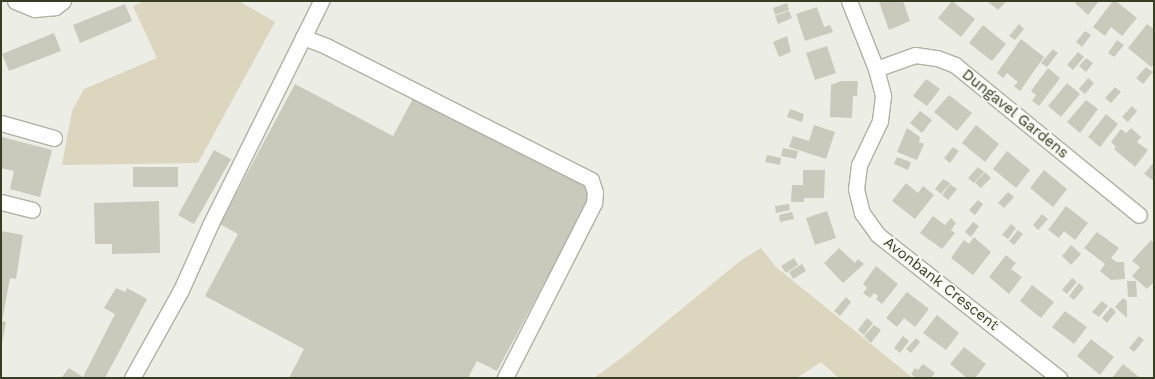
<!DOCTYPE html>
<style>
body{margin:0}
#map{position:relative;width:1155px;height:379px;overflow:hidden;background:#ecede4;font-family:"Work Sans",sans-serif}
div>[style]{position:absolute}
.green>*{inset:0;background:#ddd6be}
.building>*{inset:0;background:#cacabc}
.roads{filter:drop-shadow(1px 0 #aeb2a3) drop-shadow(-1px 0 #aeb2a3) drop-shadow(0 1px #aeb2a3) drop-shadow(0 -1px #aeb2a3)}
.minor>*{height:15px;margin:-7.5px;padding:0 7.5px;transform-origin:7.5px;border-radius:7.5px;background:#fff}
span{translate:-50% -50%;white-space:nowrap;text-align:center;line-height:1.15;-webkit-text-stroke:4px #f9f9f4;paint-order:stroke}
.street-label{font-size:15px;color:#373e24}
.frame{position:absolute;inset:0;border:2px solid #373e24;pointer-events:none}
</style>
<div id="map">
<div class="green">
<div style="clip-path:polygon(144px 1px,239px 1px,275px 22px,198px 163px,62px 165px,72px 111px,84px 89px,157px 58px,133px 6px)"></div>
<div style="clip-path:polygon(761px 248px,776px 267px,913px 378px,839px 378px,821px 362px,797px 378px,594px 378px,628px 353px,740px 261px)"></div>
</div>
<div class="building">
<div style="clip-path:polygon(881px 1px,903px 1px,910px 21px,889px 30px,879px 2px)"></div>
<div style="clip-path:polygon(952px 1px,975px 19px,961px 37px,938px 18px)"></div>
<div style="clip-path:polygon(987px 1px,1007px 1px,998px 10px)"></div>
<div style="clip-path:polygon(1077px 1px,1099px 1px,1088px 15px,1075px 3px)"></div>
<div style="clip-path:polygon(1113px 1px,1116px 1px,1137px 18px,1122px 36px,1111px 27px,1105px 36px,1093px 27px)"></div>
<div style="clip-path:polygon(787px 3px,789px 10px,775px 15px,773px 8px)"></div>
<div style="clip-path:polygon(125px 4px,132px 21px,80px 43px,73px 25px)"></div>
<div style="clip-path:polygon(817px 7px,824px 27px,830px 25px,833px 32px,805px 41px,796px 14px)"></div>
<div style="clip-path:polygon(789px 11px,792px 18px,778px 24px,775px 16px)"></div>
<div style="clip-path:polygon(1019px 24px,1024px 29px,1015px 40px,1009px 36px)"></div>
<div style="clip-path:polygon(1147px 24px,1154px 29px,1154px 64px,1151px 67px,1128px 48px)"></div>
<div style="clip-path:polygon(983px 25px,1006px 44px,992px 61px,969px 43px)"></div>
<div style="clip-path:polygon(1085px 31px,1091px 35px,1082px 47px,1076px 42px)"></div>
<div style="clip-path:polygon(54px 33px,61px 51px,9px 71px,2px 54px)"></div>
<div style="clip-path:polygon(787px 36px,791px 52px,779px 57px,773px 42px)"></div>
<div style="clip-path:polygon(1021px 39px,1044px 57px,1020px 91px,1014px 86px,1018px 82px,1007px 73px,1003px 78px,997px 73px)"></div>
<div style="clip-path:polygon(1117px 40px,1124px 45px,1114px 57px,1108px 53px)"></div>
<div style="clip-path:polygon(827px 46px,836px 73px,815px 80px,806px 53px)"></div>
<div style="clip-path:polygon(1053px 49px,1058px 53px,1047px 67px,1041px 63px)"></div>
<div style="clip-path:polygon(1078px 52px,1084px 57px,1073px 70px,1067px 65px)"></div>
<div style="clip-path:polygon(1086px 58px,1093px 63px,1086px 72px,1079px 66px)"></div>
<div style="clip-path:polygon(1146px 67px,1153px 72px,1143px 84px,1136px 78px)"></div>
<div style="clip-path:polygon(1048px 68px,1060px 78px,1039px 106px,1032px 101px,1036px 95px,1031px 91px)"></div>
<div style="clip-path:polygon(1088px 78px,1094px 83px,1085px 94px,1079px 89px)"></div>
<div style="clip-path:polygon(926px 79px,940px 89px,927px 106px,913px 96px)"></div>
<div style="clip-path:polygon(841px 81px,858px 81px,857px 96px,853px 96px,852px 118px,830px 117px,831px 85px)"></div>
<div style="clip-path:polygon(1067px 83px,1080px 94px,1061px 117px,1048px 106px)"></div>
<div style="clip-path:polygon(295px 84px,393px 136px,416px 93px,595px 189px,497px 371px,477px 361px,468px 378px,289px 378px,304px 349px,205px 296px,238px 234px,220px 224px)"></div>
<div style="clip-path:polygon(1115px 87px,1121px 92px,1111px 103px,1105px 98px)"></div>
<div style="clip-path:polygon(949px 95px,972px 113px,957px 131px,934px 112px)"></div>
<div style="clip-path:polygon(1086px 100px,1098px 109px,1080px 133px,1067px 122px)"></div>
<div style="clip-path:polygon(1132px 106px,1137px 111px,1128px 122px,1122px 117px)"></div>
<div style="clip-path:polygon(790px 109px,804px 114px,802px 122px,787px 117px)"></div>
<div style="clip-path:polygon(920px 111px,932px 120px,922px 133px,910px 123px)"></div>
<div style="clip-path:polygon(1106px 114px,1118px 124px,1100px 147px,1088px 137px)"></div>
<div style="clip-path:polygon(814px 125px,835px 132px,826px 159px,789px 147px,793px 136px,809px 141px)"></div>
<div style="clip-path:polygon(976px 125px,999px 144px,985px 162px,962px 143px)"></div>
<div style="clip-path:polygon(907px 128px,920px 137px,919px 142px,924px 144px,917px 160px,897px 152px)"></div>
<div style="clip-path:polygon(1131px 128px,1141px 137px,1137px 142px,1148px 150px,1135px 167px,1114px 149px,1116px 147px,1111px 142px,1121px 129px,1126px 133px)"></div>
<div style="clip-path:polygon(2px 137px,52px 150px,40px 197px,10px 189px,14px 171px,1px 168px)"></div>
<div style="clip-path:polygon(953px 147px,959px 151px,950px 163px,944px 158px)"></div>
<div style="clip-path:polygon(783px 148px,798px 151px,796px 159px,781px 156px)"></div>
<div style="clip-path:polygon(214px 150px,231px 159px,194px 224px,178px 215px)"></div>
<div style="clip-path:polygon(1007px 151px,1030px 170px,1016px 188px,993px 169px)"></div>
<div style="clip-path:polygon(767px 155px,781px 158px,780px 165px,765px 162px)"></div>
<div style="clip-path:polygon(897px 157px,911px 162px,908px 170px,894px 164px)"></div>
<div style="clip-path:polygon(1154px 162px,1154px 181px,1144px 174px)"></div>
<div style="clip-path:polygon(133px 167px,178px 167px,178px 187px,133px 187px)"></div>
<div style="clip-path:polygon(978px 167px,984px 172px,974px 183px,968px 178px)"></div>
<div style="clip-path:polygon(803px 170px,825px 170px,824px 198px,804px 198px,804px 202px,791px 202px,792px 185px,803px 185px)"></div>
<div style="clip-path:polygon(1044px 170px,1067px 189px,1053px 207px,1030px 188px)"></div>
<div style="clip-path:polygon(985px 172px,991px 178px,981px 188px,975px 183px)"></div>
<div style="clip-path:polygon(943px 179px,950px 183px,941px 194px,935px 189px)"></div>
<div style="clip-path:polygon(906px 183px,918px 193px,923px 186px,934px 195px,915px 219px,892px 201px)"></div>
<div style="clip-path:polygon(950px 184px,957px 189px,948px 200px,942px 195px)"></div>
<div style="clip-path:polygon(1008px 192px,1014px 197px,1004px 208px,998px 203px)"></div>
<div style="clip-path:polygon(978px 200px,983px 204px,975px 215px,969px 210px)"></div>
<div style="clip-path:polygon(159px 201px,160px 253px,112px 254px,112px 244px,95px 244px,94px 203px)"></div>
<div style="clip-path:polygon(789px 204px,790px 210px,776px 213px,775px 206px)"></div>
<div style="clip-path:polygon(1066px 206px,1088px 223px,1075px 240px,1064px 231px,1059px 238px,1048px 230px)"></div>
<div style="clip-path:polygon(827px 211px,836px 238px,815px 245px,806px 218px)"></div>
<div style="clip-path:polygon(792px 212px,794px 219px,780px 222px,779px 215px)"></div>
<div style="clip-path:polygon(1042px 214px,1048px 219px,1038px 230px,1033px 225px)"></div>
<div style="clip-path:polygon(933px 216px,945px 225px,951px 218px,956px 223px,951px 230px,955px 233px,942px 249px,920px 233px)"></div>
<div style="clip-path:polygon(973px 222px,979px 226px,971px 237px,965px 232px)"></div>
<div style="clip-path:polygon(1011px 224px,1016px 228px,1008px 239px,1002px 235px)"></div>
<div style="clip-path:polygon(1018px 230px,1023px 234px,1014px 245px,1009px 241px)"></div>
<div style="clip-path:polygon(1px 231px,23px 235px,16px 279px,10px 278px,2px 321px,6px 322px,2px 343px)"></div>
<div style="clip-path:polygon(1097px 232px,1119px 248px,1111px 258px,1116px 262px,1124px 262px,1125px 279px,1111px 280px,1100px 271px,1105px 264px,1084px 248px)"></div>
<div style="clip-path:polygon(974px 237px,991px 252px,973px 275px,951px 258px,964px 240px,969px 244px)"></div>
<div style="clip-path:polygon(1151px 240px,1154px 243px,1154px 282px,1147px 289px,1132px 276px,1140px 267px,1132px 261px)"></div>
<div style="clip-path:polygon(1071px 245px,1081px 254px,1071px 265px,1062px 256px)"></div>
<div style="clip-path:polygon(839px 248px,855px 263px,858px 259px,864px 264px,843px 283px,824px 263px)"></div>
<div style="clip-path:polygon(1006px 255px,1016px 263px,1011px 269px,1022px 277px,1009px 294px,989px 277px)"></div>
<div style="clip-path:polygon(794px 258px,798px 265px,786px 273px,781px 266px)"></div>
<div style="clip-path:polygon(802px 264px,806px 271px,793px 279px,789px 272px)"></div>
<div style="clip-path:polygon(876px 266px,898px 284px,882px 304px,876px 299px,878px 296px,874px 293px,870px 298px,863px 293px,867px 288px,863px 284px)"></div>
<div style="clip-path:polygon(1072px 278px,1077px 282px,1067px 294px,1062px 290px)"></div>
<div style="clip-path:polygon(1127px 281px,1136px 281px,1137px 297px,1128px 297px)"></div>
<div style="clip-path:polygon(1079px 283px,1084px 288px,1074px 300px,1069px 296px)"></div>
<div style="clip-path:polygon(1032px 285px,1054px 302px,1041px 318px,1020px 301px)"></div>
<div style="clip-path:polygon(116px 288px,125px 292px,127px 288px,147px 299px,105px 378px,61px 378px,69px 368px,83px 377px,115px 314px,104px 308px)"></div>
<div style="clip-path:polygon(907px 292px,929px 309px,915px 327px,904px 318px,897px 327px,886px 318px)"></div>
<div style="clip-path:polygon(846px 297px,851px 302px,840px 316px,834px 311px)"></div>
<div style="clip-path:polygon(1123px 298px,1127px 301px,1127px 318px,1115px 307px)"></div>
<div style="clip-path:polygon(1102px 301px,1108px 306px,1099px 317px,1092px 312px)"></div>
<div style="clip-path:polygon(1111px 307px,1116px 312px,1107px 323px,1102px 318px)"></div>
<div style="clip-path:polygon(1065px 311px,1087px 327px,1074px 344px,1052px 327px)"></div>
<div style="clip-path:polygon(937px 315px,959px 333px,946px 350px,923px 333px)"></div>
<div style="clip-path:polygon(867px 318px,873px 323px,864px 335px,858px 330px)"></div>
<div style="clip-path:polygon(874px 325px,881px 330px,871px 343px,864px 336px)"></div>
<div style="clip-path:polygon(903px 336px,909px 341px,900px 353px,894px 348px)"></div>
<div style="clip-path:polygon(1139px 336px,1144px 340px,1134px 352px,1129px 348px)"></div>
<div style="clip-path:polygon(916px 338px,920px 342px,911px 353px,906px 349px)"></div>
<div style="clip-path:polygon(1091px 339px,1114px 357px,1100px 375px,1077px 356px)"></div>
<div style="clip-path:polygon(964px 347px,986px 364px,975px 378px,967px 378px,950px 364px)"></div>
<div style="clip-path:polygon(923px 364px,935px 373px,931px 378px,916px 378px,911px 374px,915px 368px,918px 370px)"></div>
<div style="clip-path:polygon(1123px 364px,1134px 373px,1140px 378px,1112px 378px)"></div>
</div>
<div class="roads">
<div class="minor">
<div style="left:15px;top:1px;width:21px;rotate:23deg"></div>
<div style="left:34px;top:9px;width:21px;rotate:-5deg"></div>
<div style="left:55px;top:7px;width:10px;rotate:-37deg"></div>
<div style="left:849px;top:1px;width:73px;rotate:68.3deg"></div>
<div style="left:876px;top:69px;width:28px;rotate:75deg"></div>
<div style="left:883px;top:96px;width:25px;rotate:97deg"></div>
<div style="left:880px;top:121px;width:49px;rotate:115.5deg"></div>
<div style="left:859px;top:165px;width:24px;rotate:97deg"></div>
<div style="left:856px;top:189px;width:25px;rotate:76deg"></div>
<div style="left:862px;top:213px;width:27px;rotate:54deg"></div>
<div style="left:878px;top:235px;width:231px;rotate:38.3deg"></div>
<div style="left:303px;top:37px;width:25px;rotate:21deg"></div>
<div style="left:326px;top:46px;width:297px;rotate:26.8deg"></div>
<div style="left:591px;top:180px;width:13px;rotate:72deg"></div>
<div style="left:595px;top:192px;width:11px;rotate:95deg"></div>
<div style="left:594px;top:203px;width:196px;rotate:117deg"></div>
<div style="left:876px;top:69px;width:41px;rotate:-19.7deg"></div>
<div style="left:915px;top:55px;width:22px;rotate:8deg"></div>
<div style="left:937px;top:58px;width:19px;rotate:21deg"></div>
<div style="left:955px;top:65px;width:237px;rotate:39.2deg"></div>
<div style="left:1px;top:123px;width:55px;rotate:15.8deg"></div>
<div style="left:1px;top:202px;width:32px;rotate:14deg"></div>
<div style="left:132px;top:378px;width:101px;rotate:-60.9deg"></div>
<div style="left:181px;top:290px;width:73px;rotate:-65.9deg"></div>
<div style="left:211px;top:223px;width:248px;rotate:-63.6deg"></div>
</div>
</div>
<div class="street-label">
<span style="left:1015px;top:114px;rotate:39deg">Dungavel Gardens</span>
<span style="left:941px;top:284px;rotate:38deg">Avonbank Crescent</span>
</div>
<div class="frame"></div>
</div>
